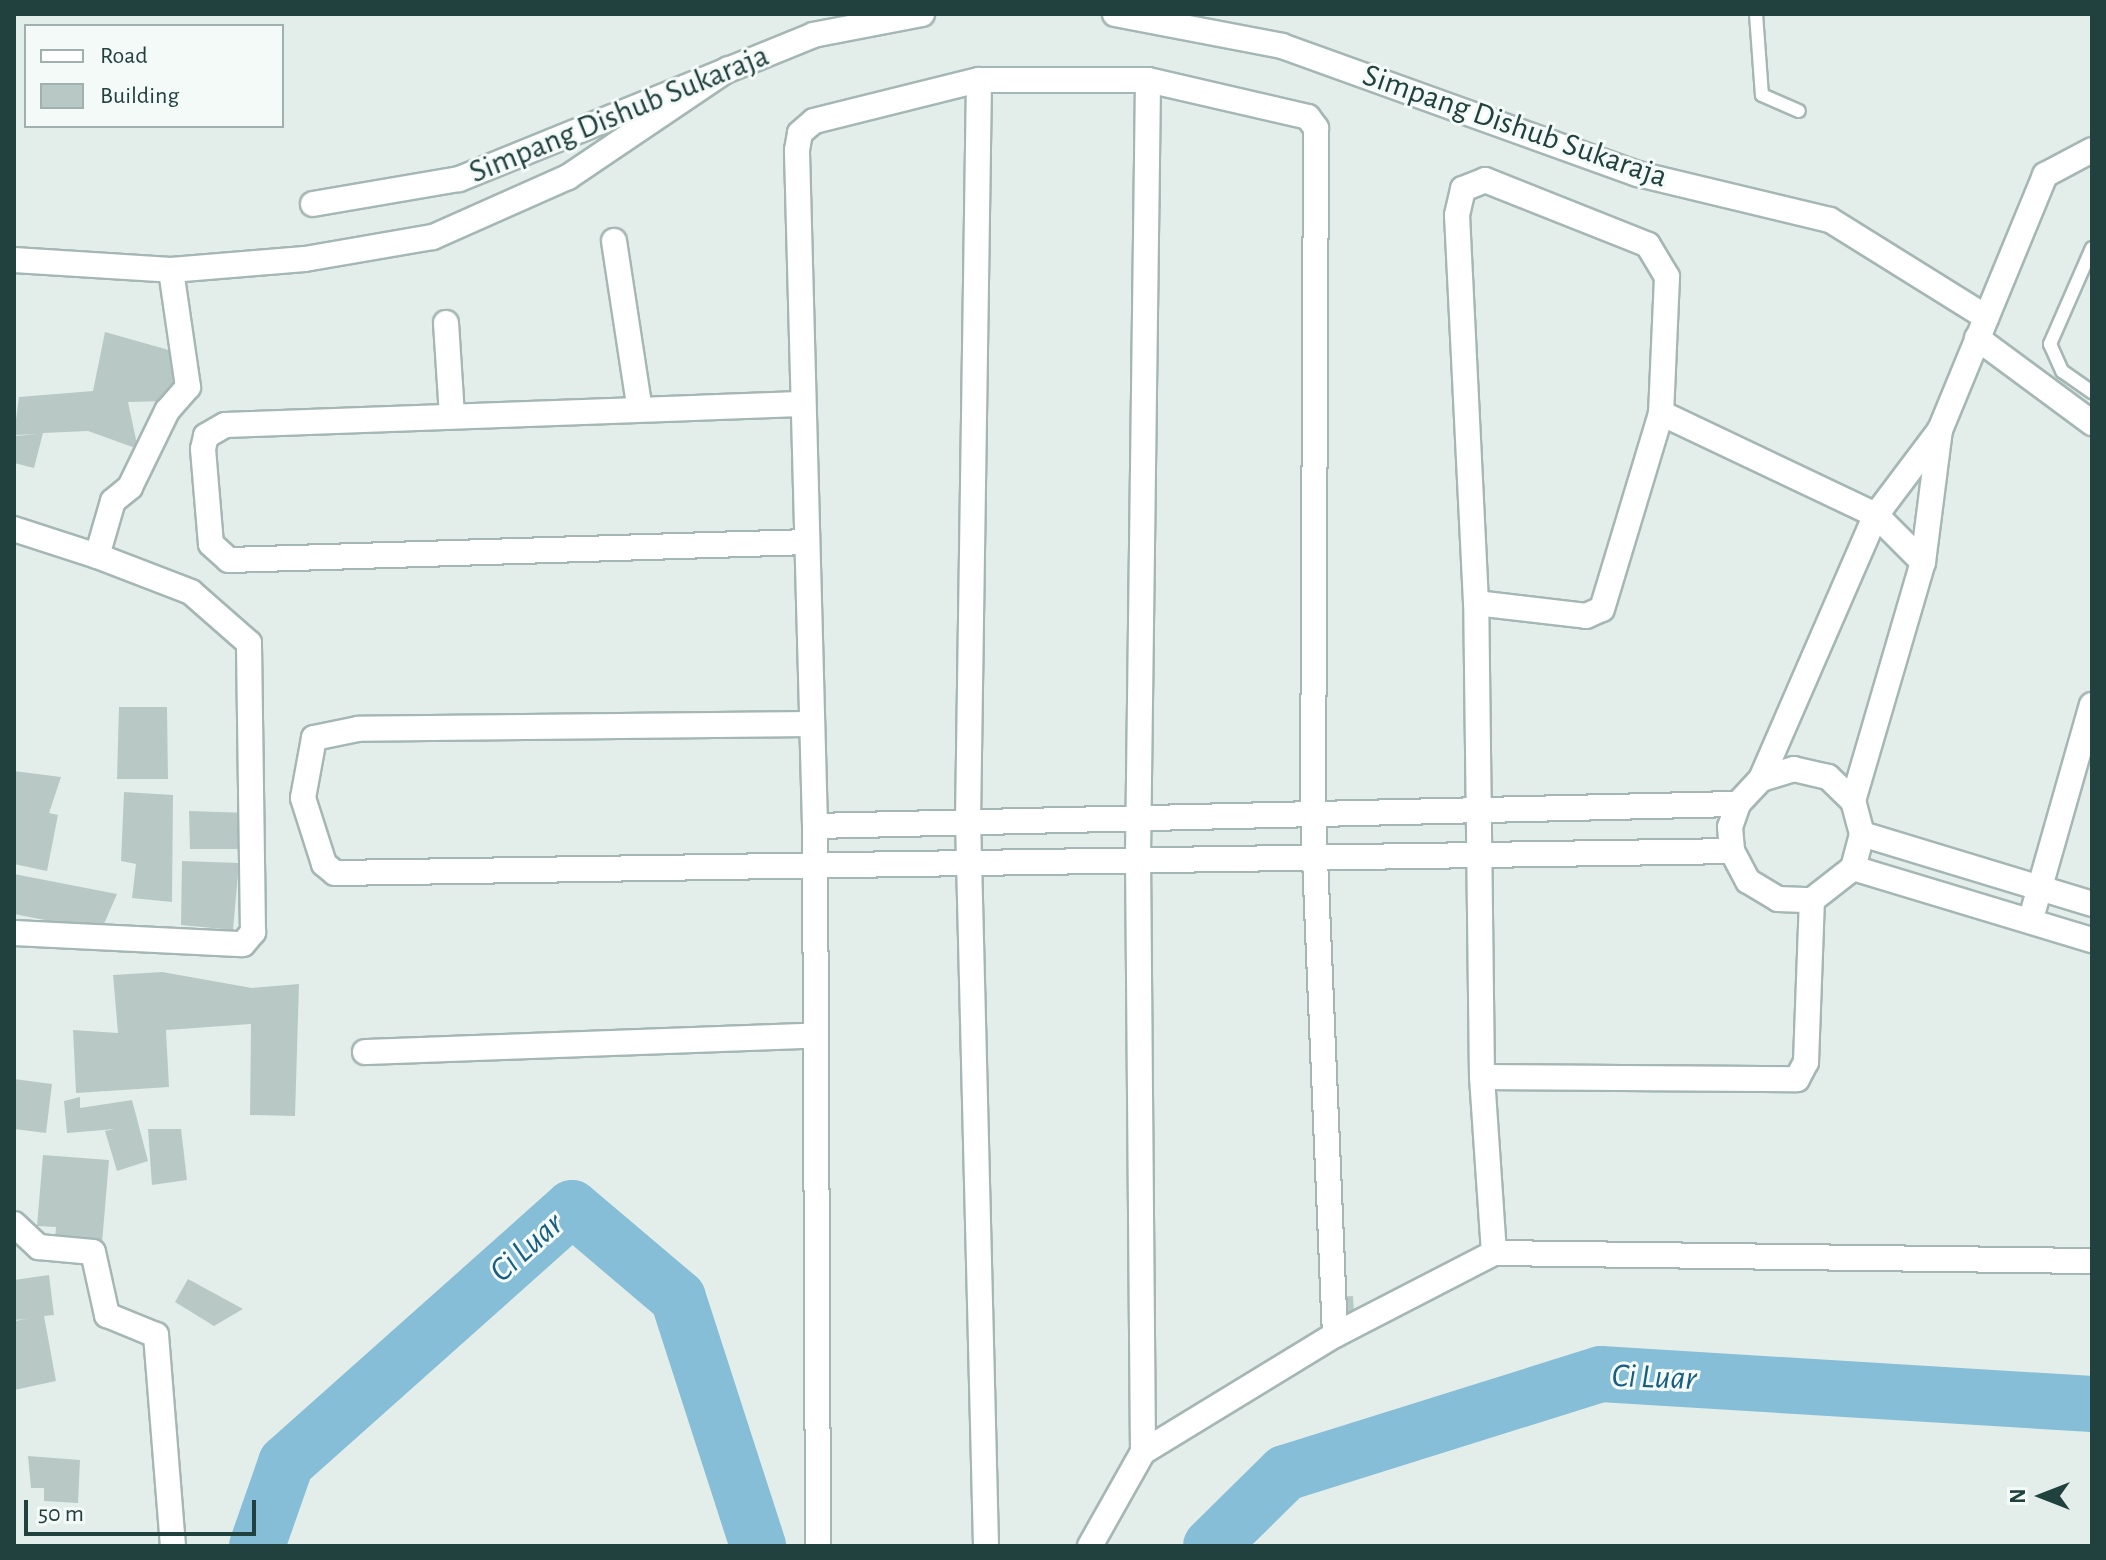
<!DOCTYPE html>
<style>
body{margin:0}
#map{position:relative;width:2106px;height:1560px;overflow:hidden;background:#e3eeeb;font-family:"Alegreya Sans",sans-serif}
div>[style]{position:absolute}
.river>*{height:56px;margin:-28px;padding:0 28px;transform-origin:28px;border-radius:28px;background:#87bed7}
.building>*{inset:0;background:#b8c9c5}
.roads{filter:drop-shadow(2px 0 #a5b7b4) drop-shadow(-2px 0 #a5b7b4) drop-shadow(0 2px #a5b7b4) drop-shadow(0 -2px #a5b7b4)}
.lane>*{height:12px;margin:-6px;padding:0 6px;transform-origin:6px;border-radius:6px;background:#fff}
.street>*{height:24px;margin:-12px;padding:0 12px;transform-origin:12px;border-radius:12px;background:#fff}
span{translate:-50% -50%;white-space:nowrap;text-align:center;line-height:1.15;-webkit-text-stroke:6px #f4faf8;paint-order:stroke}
.street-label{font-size:32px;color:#21413e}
.water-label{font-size:34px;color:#165f82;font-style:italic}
.frame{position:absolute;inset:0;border:16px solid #21413e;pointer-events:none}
.legend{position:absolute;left:24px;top:24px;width:260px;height:104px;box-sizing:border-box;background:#f4faf8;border:2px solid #a0b0ae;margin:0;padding:10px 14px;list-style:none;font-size:24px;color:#21413e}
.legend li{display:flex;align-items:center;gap:16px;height:40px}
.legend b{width:40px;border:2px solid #a0b0ae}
.north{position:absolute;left:2002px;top:1456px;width:80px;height:80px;-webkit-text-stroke:6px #f4faf8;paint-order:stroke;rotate:270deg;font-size:22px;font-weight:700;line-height:32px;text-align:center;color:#21413e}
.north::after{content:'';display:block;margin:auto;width:28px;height:36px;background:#21413e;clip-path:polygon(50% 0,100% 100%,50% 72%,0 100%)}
.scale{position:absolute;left:24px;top:1500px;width:232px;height:36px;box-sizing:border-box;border:4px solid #21413e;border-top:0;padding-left:10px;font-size:24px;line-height:28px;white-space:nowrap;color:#21413e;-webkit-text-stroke:6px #f4faf8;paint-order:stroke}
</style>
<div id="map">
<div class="river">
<div style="left:257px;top:1546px;width:88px;rotate:-70.7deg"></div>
<div style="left:286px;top:1463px;width:383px;rotate:-41.7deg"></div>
<div style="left:572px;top:1208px;width:139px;rotate:40.3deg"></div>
<div style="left:678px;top:1298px;width:261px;rotate:72.1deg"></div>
<div style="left:1211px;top:1546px;width:104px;rotate:-44.6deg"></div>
<div style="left:1285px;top:1473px;width:331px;rotate:-17.4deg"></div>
<div style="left:1601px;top:1374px;width:492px;rotate:3.5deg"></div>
</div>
<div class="building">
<div style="clip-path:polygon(105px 332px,183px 354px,171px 401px,128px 402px,138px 449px,88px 431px,43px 433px,34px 468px,14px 463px,14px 436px,39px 434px,14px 435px,19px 397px,93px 391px)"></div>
<div style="clip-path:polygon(119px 707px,167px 707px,168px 779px,117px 779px)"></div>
<div style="clip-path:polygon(14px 771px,61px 777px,49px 813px,58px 815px,47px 871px,14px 864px)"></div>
<div style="clip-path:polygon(124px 792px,173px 795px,172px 902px,132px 898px,136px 864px,121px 861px)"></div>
<div style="clip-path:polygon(189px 811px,249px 813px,249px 849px,190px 849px)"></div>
<div style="clip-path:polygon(182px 861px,239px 863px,233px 930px,181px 925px)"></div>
<div style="clip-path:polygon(14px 874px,117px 894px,101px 931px,14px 914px)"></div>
<div style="clip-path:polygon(162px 972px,252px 988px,299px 984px,295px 1116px,250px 1115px,251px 1024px,166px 1030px,169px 1087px,76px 1093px,73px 1030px,118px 1033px,113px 975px)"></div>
<div style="clip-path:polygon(14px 1079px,52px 1084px,46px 1133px,14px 1129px)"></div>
<div style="clip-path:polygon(80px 1097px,80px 1108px,132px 1100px,148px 1161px,117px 1171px,105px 1131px,115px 1129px,67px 1133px,64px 1101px)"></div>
<div style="clip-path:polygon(148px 1129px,181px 1129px,187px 1180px,152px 1185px)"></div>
<div style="clip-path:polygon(43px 1155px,109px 1160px,102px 1243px,55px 1239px,56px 1227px,37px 1226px)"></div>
<div style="clip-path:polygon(49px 1275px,54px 1315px,44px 1316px,56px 1381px,14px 1390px,14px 1321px,27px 1319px,14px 1320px,14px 1280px)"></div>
<div style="clip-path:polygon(188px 1279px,243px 1309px,214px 1326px,175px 1302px)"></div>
<div style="clip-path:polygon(1353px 1296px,1354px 1314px,1335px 1316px,1334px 1297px)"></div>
<div style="clip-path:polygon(28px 1456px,80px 1460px,78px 1503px,44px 1501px,44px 1488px,31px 1488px)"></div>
</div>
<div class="roads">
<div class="lane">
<div style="left:1756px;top:14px;width:81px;rotate:85.8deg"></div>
<div style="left:1762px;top:95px;width:40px;rotate:23.4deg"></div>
<div style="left:2092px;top:248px;width:105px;rotate:113.6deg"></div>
<div style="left:2050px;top:344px;width:30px;rotate:66deg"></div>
<div style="left:2062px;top:371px;width:37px;rotate:35deg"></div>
</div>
<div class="street">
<div style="left:1115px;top:14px;width:170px;rotate:10.8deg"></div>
<div style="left:1282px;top:46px;width:378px;rotate:19.8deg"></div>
<div style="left:1638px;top:174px;width:197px;rotate:13.5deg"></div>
<div style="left:1830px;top:220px;width:184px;rotate:31.9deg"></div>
<div style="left:979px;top:80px;width:739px;rotate:90.85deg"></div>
<div style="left:968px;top:819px;width:727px;rotate:88.58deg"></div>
<div style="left:313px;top:204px;width:148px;rotate:-9.7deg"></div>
<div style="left:459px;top:179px;width:382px;rotate:-22.1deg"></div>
<div style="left:813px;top:35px;width:111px;rotate:-10.9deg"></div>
<div style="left:614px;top:241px;width:166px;rotate:81.3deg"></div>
<div style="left:14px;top:260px;width:157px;rotate:3.6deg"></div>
<div style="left:171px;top:270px;width:134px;rotate:-4.7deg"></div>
<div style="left:305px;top:259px;width:130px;rotate:-9.8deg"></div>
<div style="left:433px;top:237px;width:148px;rotate:-24deg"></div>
<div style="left:568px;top:177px;width:193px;rotate:-34deg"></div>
<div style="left:446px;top:323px;width:92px;rotate:86.3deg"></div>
<div style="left:1977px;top:338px;width:143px;rotate:36.5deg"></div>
<div style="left:800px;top:404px;width:575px;rotate:177.91deg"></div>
<div style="left:225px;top:425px;width:22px;rotate:150deg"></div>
<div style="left:206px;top:436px;width:13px;rotate:103deg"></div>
<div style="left:203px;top:449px;width:95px;rotate:85.2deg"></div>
<div style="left:211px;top:544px;width:24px;rotate:42deg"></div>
<div style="left:229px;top:560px;width:578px;rotate:-1.78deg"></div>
<div style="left:14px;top:529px;width:87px;rotate:18deg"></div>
<div style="left:1476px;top:603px;width:111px;rotate:6.7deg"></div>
<div style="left:1586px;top:616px;width:17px;rotate:-24deg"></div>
<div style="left:1602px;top:609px;width:205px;rotate:-73.2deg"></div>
<div style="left:810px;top:724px;width:452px;rotate:179.4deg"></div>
<div style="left:358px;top:729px;width:45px;rotate:168.4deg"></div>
<div style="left:314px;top:738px;width:61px;rotate:100.4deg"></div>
<div style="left:303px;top:798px;width:69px;rotate:72.3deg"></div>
<div style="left:324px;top:864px;width:14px;rotate:39deg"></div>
<div style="left:335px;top:873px;width:1397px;rotate:-0.9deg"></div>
<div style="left:1761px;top:779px;width:288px;rotate:-66.5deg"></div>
<div style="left:1876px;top:515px;width:106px;rotate:-53deg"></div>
<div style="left:1940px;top:430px;width:276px;rotate:-67.6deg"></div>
<div style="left:2045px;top:175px;width:53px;rotate:-28deg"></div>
<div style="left:1853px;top:801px;width:35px;rotate:-136deg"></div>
<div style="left:1828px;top:777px;width:35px;rotate:-167deg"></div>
<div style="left:1794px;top:769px;width:34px;rotate:163deg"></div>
<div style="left:1761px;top:779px;width:34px;rotate:133deg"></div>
<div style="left:1738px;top:804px;width:24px;rotate:109deg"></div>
<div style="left:1730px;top:827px;width:24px;rotate:85deg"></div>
<div style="left:1732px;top:851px;width:34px;rotate:62deg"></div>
<div style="left:1748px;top:881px;width:35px;rotate:31deg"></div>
<div style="left:1778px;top:899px;width:34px;rotate:2deg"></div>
<div style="left:1812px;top:900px;width:52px;rotate:-38deg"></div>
<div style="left:1853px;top:868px;width:35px;rotate:-75deg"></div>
<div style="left:1862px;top:834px;width:34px;rotate:-105deg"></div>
<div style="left:1853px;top:801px;width:249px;rotate:-73.7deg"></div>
<div style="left:1923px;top:562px;width:133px;rotate:-82.7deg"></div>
<div style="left:815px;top:826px;width:923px;rotate:-1.37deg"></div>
<div style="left:1862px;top:834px;width:240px;rotate:16.9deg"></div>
<div style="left:1853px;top:868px;width:250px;rotate:16.8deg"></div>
<div style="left:2034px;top:908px;width:211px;rotate:-74.1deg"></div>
<div style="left:14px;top:933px;width:229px;rotate:2.8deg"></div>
<div style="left:243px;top:944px;width:16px;rotate:-50deg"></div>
<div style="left:253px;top:932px;width:289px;rotate:-90.8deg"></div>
<div style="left:249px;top:643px;width:77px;rotate:-138.7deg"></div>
<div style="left:191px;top:592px;width:101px;rotate:-159deg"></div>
<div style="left:97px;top:556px;width:57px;rotate:-73.8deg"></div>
<div style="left:113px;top:501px;width:22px;rotate:-39deg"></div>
<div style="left:130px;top:487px;width:85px;rotate:-64deg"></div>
<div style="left:167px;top:411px;width:32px;rotate:-49deg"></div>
<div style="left:188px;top:387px;width:118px;rotate:-98.3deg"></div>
<div style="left:365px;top:1052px;width:446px;rotate:-2.1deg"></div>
<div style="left:1482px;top:1077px;width:474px;rotate:-90.7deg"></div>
<div style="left:1476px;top:603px;width:388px;rotate:-92.8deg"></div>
<div style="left:1457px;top:215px;width:27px;rotate:-77deg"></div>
<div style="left:1463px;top:189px;width:24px;rotate:-22deg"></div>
<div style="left:1485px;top:180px;width:175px;rotate:21.7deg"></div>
<div style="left:1648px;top:245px;width:37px;rotate:59deg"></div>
<div style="left:1667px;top:277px;width:136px;rotate:92.5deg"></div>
<div style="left:1661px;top:413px;width:238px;rotate:25.4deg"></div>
<div style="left:1876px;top:515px;width:66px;rotate:45deg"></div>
<div style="left:14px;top:1224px;width:34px;rotate:43deg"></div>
<div style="left:39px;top:1247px;width:54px;rotate:5.3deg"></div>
<div style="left:93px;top:1252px;width:65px;rotate:77.5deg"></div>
<div style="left:107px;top:1315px;width:53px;rotate:22.2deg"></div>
<div style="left:156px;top:1335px;width:212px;rotate:85.4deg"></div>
<div style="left:1494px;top:1253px;width:176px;rotate:-93.9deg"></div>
<div style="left:1482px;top:1077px;width:315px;rotate:0.4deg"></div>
<div style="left:1797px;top:1079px;width:19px;rotate:-62deg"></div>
<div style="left:1806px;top:1062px;width:162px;rotate:-87.9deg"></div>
<div style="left:1143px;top:1452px;width:596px;rotate:-90.48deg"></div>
<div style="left:1138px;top:856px;width:776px;rotate:-89.26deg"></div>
<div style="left:818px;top:1546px;width:720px;rotate:-90.24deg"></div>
<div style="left:815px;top:826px;width:676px;rotate:-91.53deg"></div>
<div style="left:797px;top:150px;width:17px;rotate:-80deg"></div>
<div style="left:800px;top:133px;width:18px;rotate:-41deg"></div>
<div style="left:814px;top:121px;width:170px;rotate:-14deg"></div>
<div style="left:979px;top:80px;width:169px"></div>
<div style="left:1148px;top:80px;width:164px;rotate:13deg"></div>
<div style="left:1308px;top:117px;width:14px;rotate:54deg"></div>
<div style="left:1316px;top:128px;width:683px;rotate:90.25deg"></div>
<div style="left:1313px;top:811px;width:524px;rotate:87.6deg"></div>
<div style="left:1090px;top:1546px;width:108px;rotate:-60.6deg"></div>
<div style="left:1143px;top:1452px;width:225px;rotate:-31.4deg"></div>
<div style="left:1335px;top:1335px;width:179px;rotate:-27.3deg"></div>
<div style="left:1494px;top:1253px;width:598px;rotate:0.77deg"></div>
</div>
</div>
<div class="street-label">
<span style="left:619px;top:114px;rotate:-22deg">Simpang Dishub Sukaraja</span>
<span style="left:1515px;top:126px;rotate:19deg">Simpang Dishub Sukaraja</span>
</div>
<div class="water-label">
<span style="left:527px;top:1248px;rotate:-42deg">Ci Luar</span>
<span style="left:1654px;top:1378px;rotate:2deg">Ci Luar</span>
</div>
<div class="frame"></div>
<ul class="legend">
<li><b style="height:10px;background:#fff"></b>Road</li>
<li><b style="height:22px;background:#b8c9c5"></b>Building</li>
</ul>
<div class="north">N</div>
<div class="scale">50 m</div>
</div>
